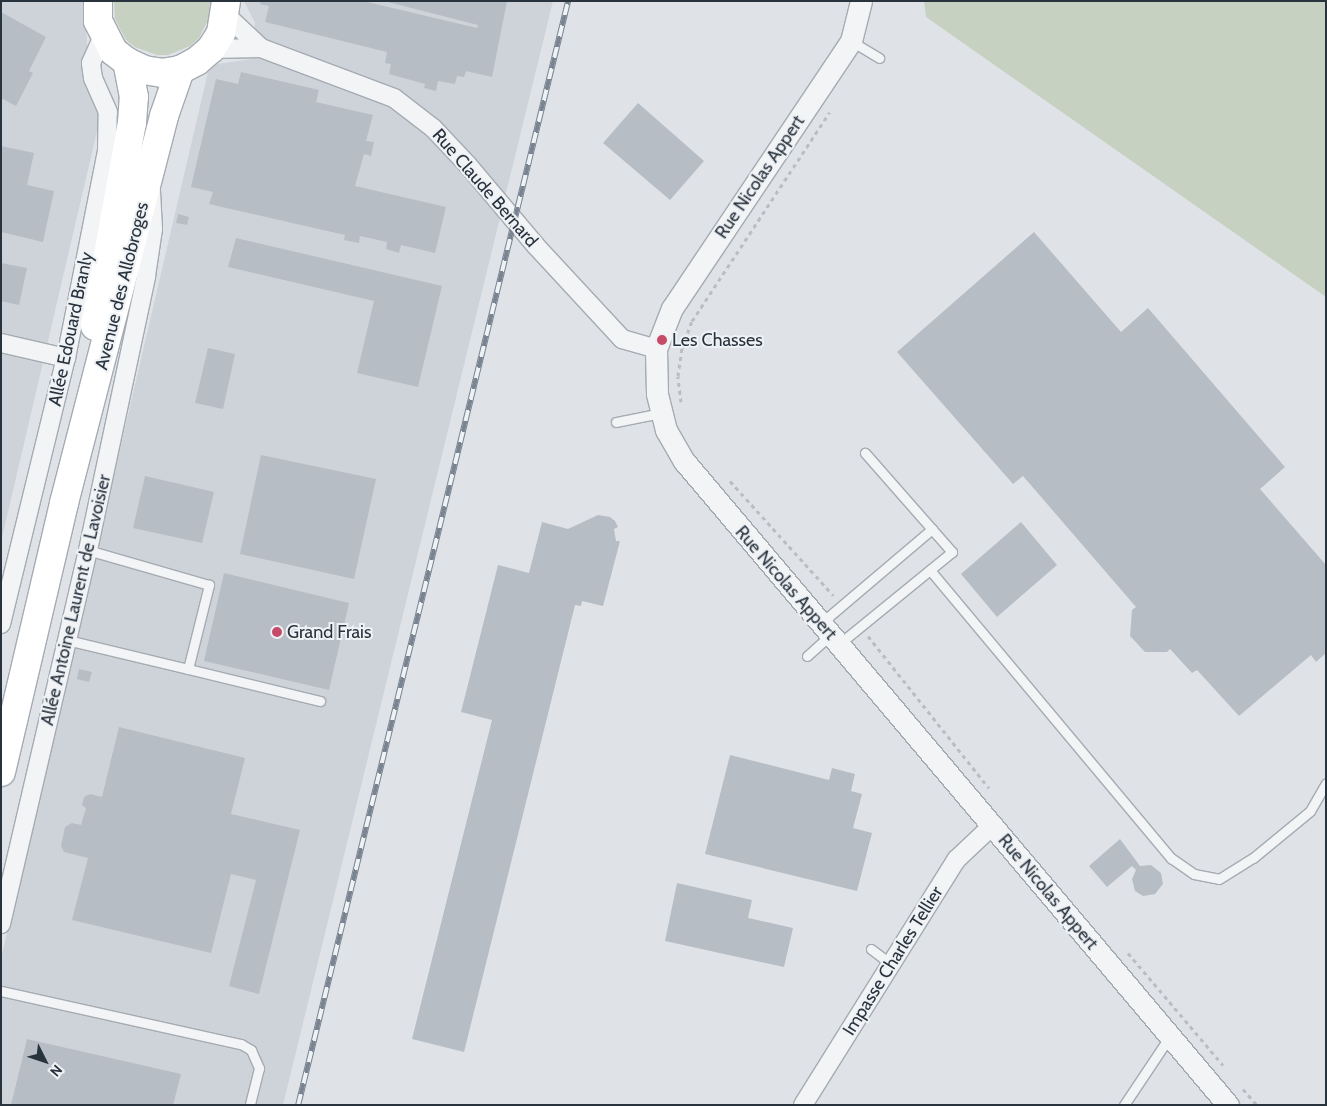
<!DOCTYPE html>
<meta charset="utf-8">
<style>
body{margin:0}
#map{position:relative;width:1327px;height:1106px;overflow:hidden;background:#dfe3e8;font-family:Cabin,sans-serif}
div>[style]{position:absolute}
.built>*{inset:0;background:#cdd3d9}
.green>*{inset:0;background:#c7d1c1}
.building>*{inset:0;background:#b7bdc4}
.path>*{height:3px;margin-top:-1.5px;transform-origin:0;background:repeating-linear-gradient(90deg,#babec2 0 4px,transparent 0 8px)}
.roads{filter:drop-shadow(1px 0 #a5abb2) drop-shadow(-1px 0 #a5abb2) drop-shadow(0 1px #a5abb2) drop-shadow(0 -1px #a5abb2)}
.service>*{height:9px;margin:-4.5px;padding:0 4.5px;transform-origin:4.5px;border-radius:4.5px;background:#f2f4f6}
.minor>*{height:18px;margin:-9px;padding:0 9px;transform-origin:9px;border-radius:9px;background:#f2f4f6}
.tertiary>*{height:21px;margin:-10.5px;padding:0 10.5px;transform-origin:10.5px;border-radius:10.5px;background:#f2f4f6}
.primary>*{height:28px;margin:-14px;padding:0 14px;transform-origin:14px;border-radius:14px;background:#fff}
.rail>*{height:5.5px;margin-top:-2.75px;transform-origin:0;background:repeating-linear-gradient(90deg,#eff2f5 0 11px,#798490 0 22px);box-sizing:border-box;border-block:1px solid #798490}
.dots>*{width:14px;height:14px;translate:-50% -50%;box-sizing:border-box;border:2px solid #eff2f5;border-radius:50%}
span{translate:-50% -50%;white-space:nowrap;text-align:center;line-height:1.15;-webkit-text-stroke:4px #eff2f5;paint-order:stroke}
.street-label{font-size:18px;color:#29333e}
.poi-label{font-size:18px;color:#29333e}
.left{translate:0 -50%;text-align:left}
.frame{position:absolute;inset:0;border:2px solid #29333e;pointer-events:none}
.north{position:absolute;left:20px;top:1036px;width:50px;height:50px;-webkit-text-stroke:4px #eff2f5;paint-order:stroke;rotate:131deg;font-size:14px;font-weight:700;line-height:20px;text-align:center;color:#29333e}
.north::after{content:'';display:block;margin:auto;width:18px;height:22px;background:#29333e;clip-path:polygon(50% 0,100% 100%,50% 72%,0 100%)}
</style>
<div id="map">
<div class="built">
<div style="clip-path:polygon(1px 1px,85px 1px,88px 69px,102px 110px,1px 542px)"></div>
<div style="clip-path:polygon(244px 1px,553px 1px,283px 1105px,1px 1105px,1px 959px,208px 72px,217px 64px,252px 59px,255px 23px)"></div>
</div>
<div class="green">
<div style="clip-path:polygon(114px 1px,210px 1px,209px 18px,199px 38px,190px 46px,168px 55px,157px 55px,135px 47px,126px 40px,115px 19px)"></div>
<div style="clip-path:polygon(924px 1px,1326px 1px,1326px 297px,926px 17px)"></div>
</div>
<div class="building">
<div style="clip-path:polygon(261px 1px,363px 1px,477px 28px,478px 25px,384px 1px,507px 1px,492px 77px,466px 71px,464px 77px,457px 76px,455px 84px,438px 81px,436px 91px,424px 88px,425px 84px,389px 74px,391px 64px,385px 63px,387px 52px,265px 22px,269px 6px,260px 4px)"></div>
<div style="clip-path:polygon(1px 12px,46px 37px,29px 71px,33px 73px,16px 106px,1px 98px)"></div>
<div style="clip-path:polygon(241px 72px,319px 90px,316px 102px,373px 115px,366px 141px,374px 142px,371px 156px,364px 154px,355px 186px,446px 207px,435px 253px,401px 245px,399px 253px,386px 249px,387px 242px,360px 236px,359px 243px,344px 240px,345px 235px,209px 204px,213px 192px,191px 187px,216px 79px,238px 84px)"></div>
<div style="clip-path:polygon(638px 103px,704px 161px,670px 200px,603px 143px)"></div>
<div style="clip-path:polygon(1px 146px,34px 153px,27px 185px,54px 191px,43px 242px,1px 232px)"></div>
<div style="clip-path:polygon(178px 214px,189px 217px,187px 225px,176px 223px)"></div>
<div style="clip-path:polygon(1034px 232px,1121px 332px,1148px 308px,1285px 467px,1260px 489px,1326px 565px,1326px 653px,1316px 662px,1311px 655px,1239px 716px,1197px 670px,1192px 673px,1170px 649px,1167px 652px,1145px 652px,1130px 636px,1132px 610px,1136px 607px,1023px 476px,1013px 484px,897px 352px)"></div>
<div style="clip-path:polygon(236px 238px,442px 286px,418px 387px,357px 373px,374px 301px,228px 267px)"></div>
<div style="clip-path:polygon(1px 263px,27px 268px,19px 305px,1px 301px)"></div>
<div style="clip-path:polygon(208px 348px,235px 354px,223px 409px,195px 403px)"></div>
<div style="clip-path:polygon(261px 455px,376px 479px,354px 579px,240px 554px)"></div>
<div style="clip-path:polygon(145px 476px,214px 492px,202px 543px,133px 528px)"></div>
<div style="clip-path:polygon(598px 515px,610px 517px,615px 521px,618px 527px,614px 529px,616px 541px,620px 541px,603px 606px,582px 601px,581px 606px,575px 605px,464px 1052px,412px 1039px,492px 720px,461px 712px,498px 565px,529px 573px,542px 522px,568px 529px)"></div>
<div style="clip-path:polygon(1021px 522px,1057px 565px,997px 617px,961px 574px)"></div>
<div style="clip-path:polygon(224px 573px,349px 603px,329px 690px,204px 661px)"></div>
<div style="clip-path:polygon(79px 669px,92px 672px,89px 682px,77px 679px)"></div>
<div style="clip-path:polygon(119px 727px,245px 758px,231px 814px,300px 830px,259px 994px,229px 986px,256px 880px,231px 874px,211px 953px,72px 920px,88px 858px,64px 852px,61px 846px,65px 827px,72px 823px,81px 825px,86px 808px,82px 805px,84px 797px,90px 794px,102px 797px)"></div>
<div style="clip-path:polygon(730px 755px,829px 780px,832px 768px,855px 774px,851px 791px,862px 794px,853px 828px,872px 833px,857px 891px,705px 854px)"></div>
<div style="clip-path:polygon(1120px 839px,1140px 866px,1151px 865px,1161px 873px,1163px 884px,1155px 894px,1143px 896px,1135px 891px,1132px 879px,1136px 870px,1132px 866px,1107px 887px,1089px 866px)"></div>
<div style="clip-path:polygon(677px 883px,752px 900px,748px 918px,793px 928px,784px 967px,665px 941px)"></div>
<div style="clip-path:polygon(27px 1039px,181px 1074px,173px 1105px,11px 1105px)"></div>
</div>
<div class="path">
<div style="left:681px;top:402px;width:26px;rotate:-97deg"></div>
<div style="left:678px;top:376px;width:28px;rotate:-82deg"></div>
<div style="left:682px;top:348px;width:29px;rotate:-70deg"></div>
<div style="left:692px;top:321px;width:250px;rotate:-56.6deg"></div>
<div style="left:730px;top:481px;width:154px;rotate:47.9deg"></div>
<div style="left:868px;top:636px;width:194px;rotate:51.5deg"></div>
<div style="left:1128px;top:953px;width:147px;rotate:49.7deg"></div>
<div style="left:1243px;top:1089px;width:21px;rotate:49deg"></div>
</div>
<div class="roads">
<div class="service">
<div style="left:851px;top:41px;width:33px;rotate:31deg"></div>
<div style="left:616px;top:422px;width:46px;rotate:-11.3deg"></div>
<div style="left:930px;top:570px;width:376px;rotate:50.1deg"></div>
<div style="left:1171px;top:858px;width:28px;rotate:35deg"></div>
<div style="left:1194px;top:874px;width:25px;rotate:11deg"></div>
<div style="left:1219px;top:879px;width:40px;rotate:-32deg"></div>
<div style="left:1253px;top:858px;width:74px;rotate:-39.5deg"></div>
<div style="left:1310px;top:811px;width:32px;rotate:-60deg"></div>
<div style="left:820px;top:624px;width:147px;rotate:-40.3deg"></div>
<div style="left:67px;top:640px;width:124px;rotate:13.5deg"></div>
<div style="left:188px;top:669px;width:87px;rotate:-76deg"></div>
<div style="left:209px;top:585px;width:126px;rotate:-163.9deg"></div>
<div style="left:839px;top:644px;width:146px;rotate:-39.2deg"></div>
<div style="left:952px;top:552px;width:132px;rotate:-131.3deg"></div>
<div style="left:807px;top:656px;width:31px;rotate:-42deg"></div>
<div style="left:188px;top:669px;width:136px;rotate:13.6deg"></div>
<div style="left:871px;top:949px;width:25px;rotate:37deg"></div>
<div style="left:1px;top:991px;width:246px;rotate:12.5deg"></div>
<div style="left:241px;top:1044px;width:12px;rotate:31deg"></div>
<div style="left:251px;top:1050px;width:20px;rotate:66deg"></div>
<div style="left:259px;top:1068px;width:38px;rotate:104deg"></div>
<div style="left:1124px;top:1105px;width:83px;rotate:-56.3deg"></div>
</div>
<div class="minor">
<div style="left:226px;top:15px;width:48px;rotate:43.3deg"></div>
<div style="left:211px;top:49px;width:50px;rotate:-1.1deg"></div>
<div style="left:261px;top:48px;width:142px;rotate:20.6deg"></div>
<div style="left:394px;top:98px;width:49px;rotate:37.6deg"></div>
<div style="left:433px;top:128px;width:50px;rotate:46.6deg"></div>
<div style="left:467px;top:164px;width:107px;rotate:49.9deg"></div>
<div style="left:536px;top:246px;width:127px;rotate:47.2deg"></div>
<div style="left:622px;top:339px;width:35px;rotate:16deg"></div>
<div style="left:1px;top:343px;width:67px;rotate:13deg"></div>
<div style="left:1px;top:624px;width:274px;rotate:-76.3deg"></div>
<div style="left:66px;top:358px;width:211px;rotate:-78.8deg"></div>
<div style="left:107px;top:151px;width:39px;rotate:-89deg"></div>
<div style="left:108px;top:112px;width:37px;rotate:-114deg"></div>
<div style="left:93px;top:78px;width:15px;rotate:-98deg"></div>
<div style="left:91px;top:63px;width:30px;rotate:-66deg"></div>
<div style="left:1px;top:924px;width:384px;rotate:-76.9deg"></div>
<div style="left:88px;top:550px;width:280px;rotate:-78deg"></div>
<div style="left:146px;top:276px;width:48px;rotate:-81.5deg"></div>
<div style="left:153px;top:229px;width:38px;rotate:-93deg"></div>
<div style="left:803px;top:1105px;width:290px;rotate:-58deg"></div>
<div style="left:957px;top:859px;width:48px;rotate:-43.3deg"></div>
</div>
<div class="tertiary">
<div style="left:861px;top:1px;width:41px;rotate:104deg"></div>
<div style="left:851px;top:41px;width:321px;rotate:123.8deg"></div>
<div style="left:672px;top:308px;width:44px;rotate:111.3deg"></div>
<div style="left:656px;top:349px;width:45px;rotate:88.7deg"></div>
<div style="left:657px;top:394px;width:37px;rotate:76deg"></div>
<div style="left:666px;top:430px;width:36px;rotate:60deg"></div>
<div style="left:684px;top:461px;width:843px;rotate:49.81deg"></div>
</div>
<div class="primary">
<div style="left:98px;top:1px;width:20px;rotate:90deg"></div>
<div style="left:98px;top:21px;width:34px;rotate:63deg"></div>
<div style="left:113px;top:51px;width:18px;rotate:38deg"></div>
<div style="left:127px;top:62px;width:19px;rotate:25deg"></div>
<div style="left:144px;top:70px;width:18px;rotate:9deg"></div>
<div style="left:162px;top:73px;width:18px;rotate:-9deg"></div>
<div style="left:180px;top:70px;width:19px;rotate:-28deg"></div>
<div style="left:197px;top:61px;width:18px;rotate:-41deg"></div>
<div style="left:211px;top:49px;width:19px;rotate:-58deg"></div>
<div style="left:221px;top:33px;width:32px;rotate:-81deg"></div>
<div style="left:95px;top:326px;width:206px;rotate:-79.7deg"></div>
<div style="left:132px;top:123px;width:26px;rotate:-86deg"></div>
<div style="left:134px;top:97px;width:36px;rotate:-101deg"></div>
<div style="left:1px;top:772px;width:276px;rotate:-76.8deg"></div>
<div style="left:64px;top:503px;width:400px;rotate:-75.5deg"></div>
<div style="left:164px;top:116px;width:49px;rotate:-70.8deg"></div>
</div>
</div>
<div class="rail">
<div style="left:298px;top:1105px;width:1137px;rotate:-76.26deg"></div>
</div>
<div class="dots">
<div style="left:662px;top:340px;background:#c74a69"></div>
<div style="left:277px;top:632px;background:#c74a69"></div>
</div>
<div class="street-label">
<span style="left:760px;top:177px;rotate:-56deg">Rue Nicolas Appert</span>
<span style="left:485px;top:188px;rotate:49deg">Rue Claude Bernard</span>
<span style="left:122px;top:286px;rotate:-76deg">Avenue des Allobroges</span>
<span style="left:71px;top:329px;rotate:-78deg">Allée Edouard Branly</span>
<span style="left:786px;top:583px;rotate:49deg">Rue Nicolas Appert</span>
<span style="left:76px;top:600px;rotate:-77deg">Allée Antoine Laurent de Lavoisier</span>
<span style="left:1048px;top:892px;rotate:50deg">Rue Nicolas Appert</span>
<span style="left:893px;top:961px;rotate:-58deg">Impasse Charles Tellier</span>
</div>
<div class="poi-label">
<span class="left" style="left:672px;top:340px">Les Chasses</span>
<span class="left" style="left:287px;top:632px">Grand Frais</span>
</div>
<div class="frame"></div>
<div class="north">N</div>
</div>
